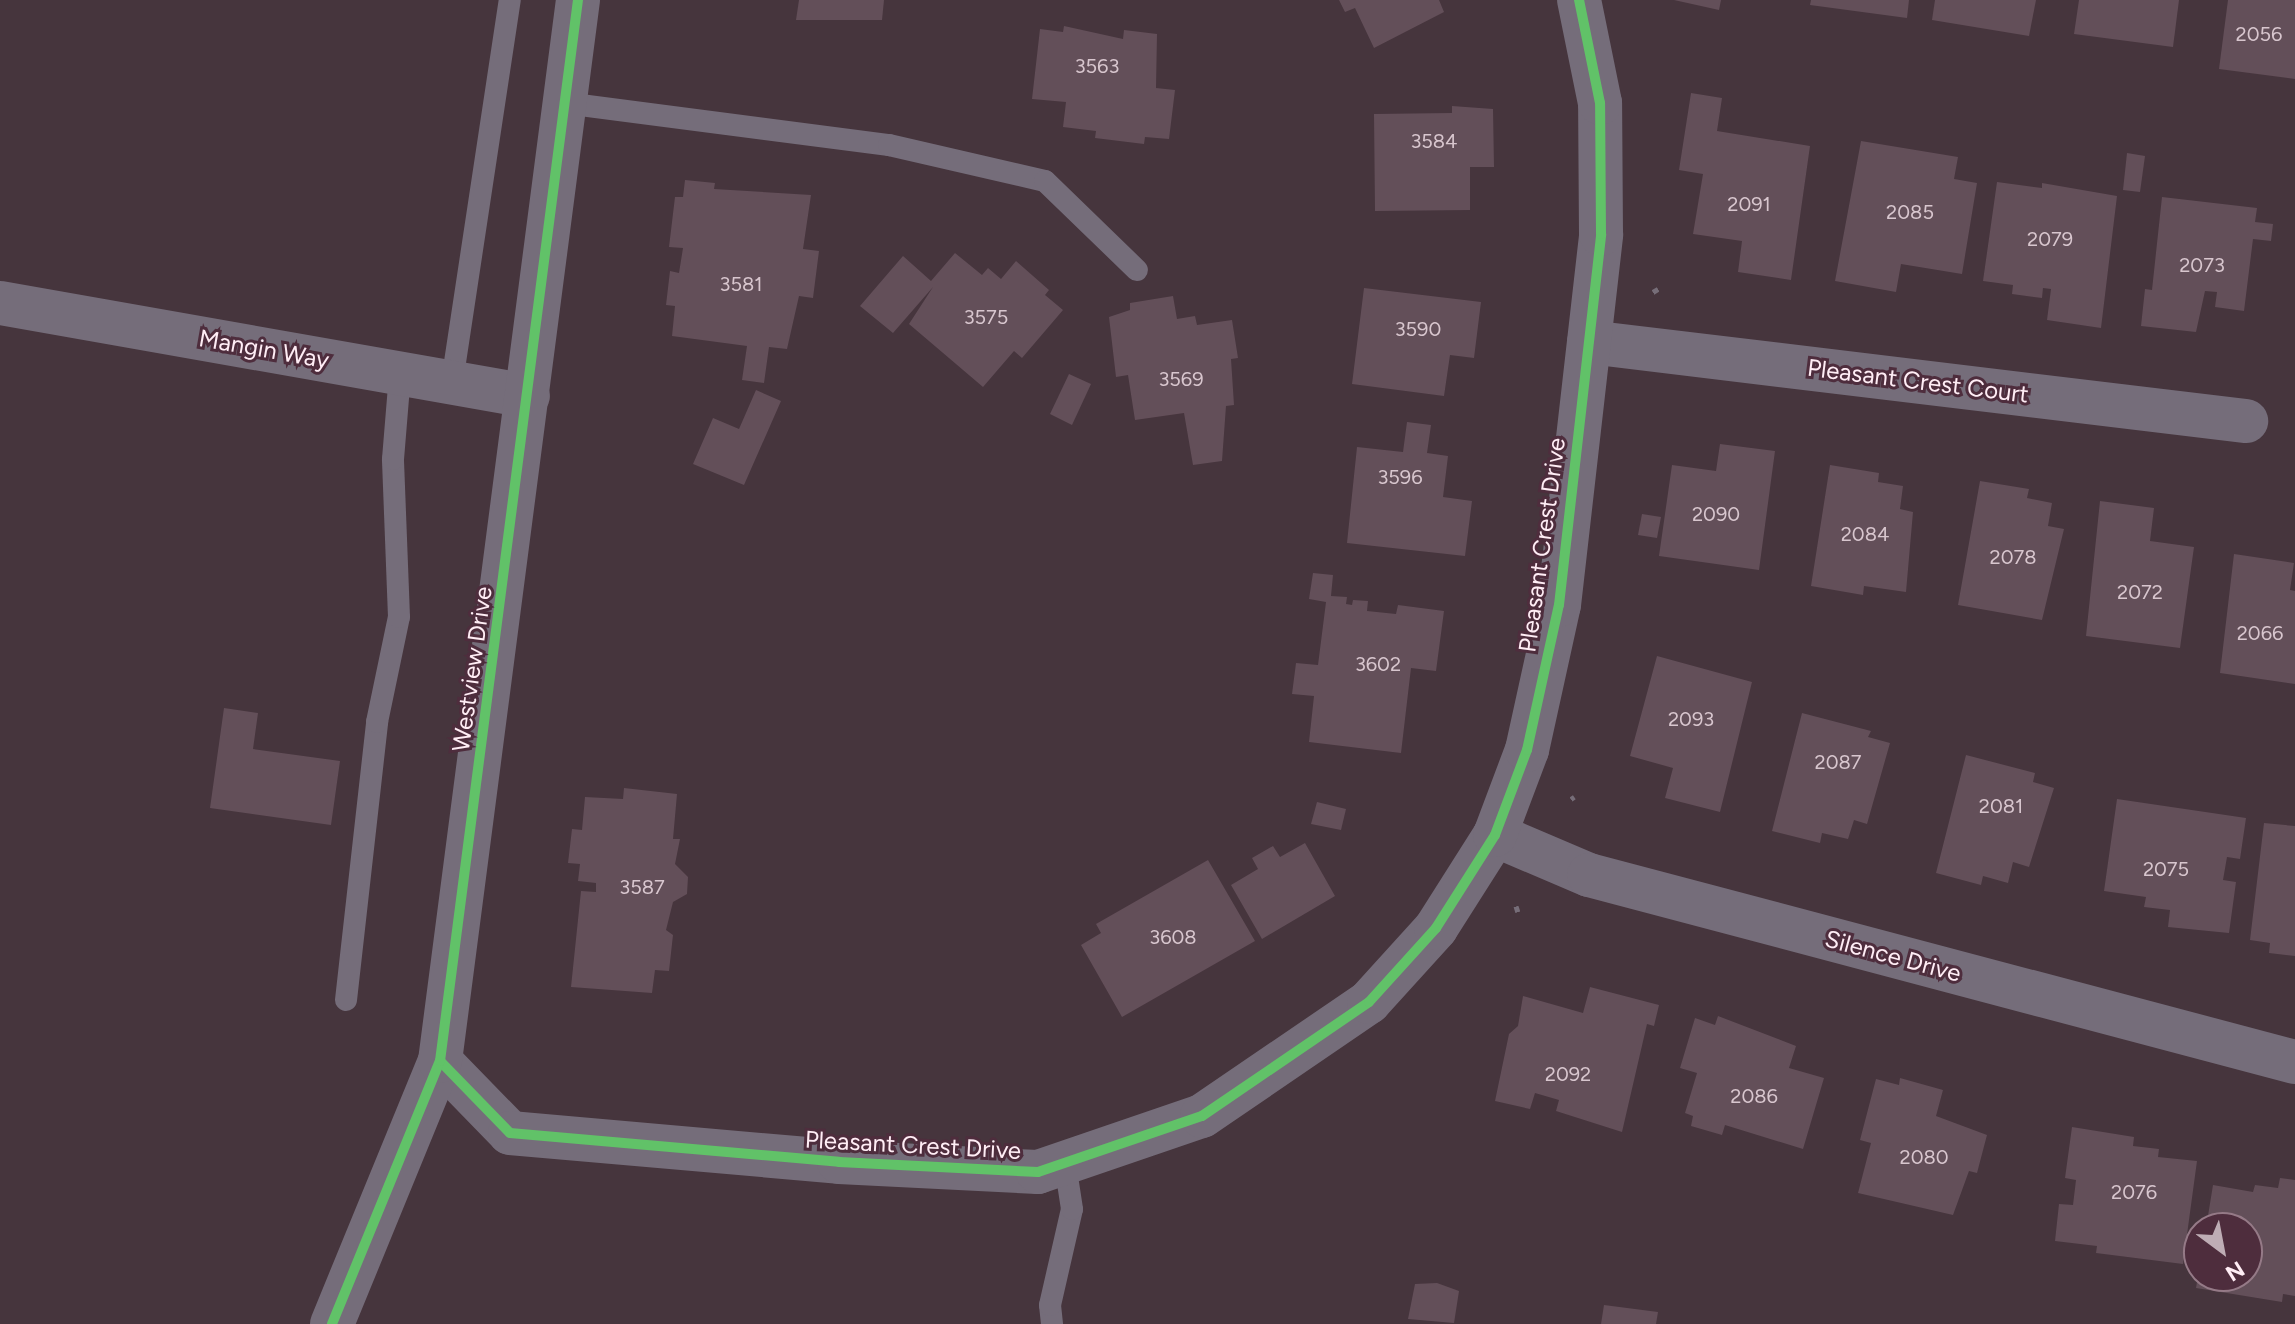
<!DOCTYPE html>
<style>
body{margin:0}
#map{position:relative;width:2295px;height:1324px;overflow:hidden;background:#46353d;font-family:Figtree,sans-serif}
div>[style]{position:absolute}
.building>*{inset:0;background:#634f59}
.path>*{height:5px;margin-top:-2.5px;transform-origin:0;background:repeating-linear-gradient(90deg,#766d78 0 6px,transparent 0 10px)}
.lane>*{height:22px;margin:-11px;padding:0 11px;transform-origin:11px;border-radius:11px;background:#756d7a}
.street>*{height:44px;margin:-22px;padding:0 22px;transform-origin:22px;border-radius:22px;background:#756d7a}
.cycleway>*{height:10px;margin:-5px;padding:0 5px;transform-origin:5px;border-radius:5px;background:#61c268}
span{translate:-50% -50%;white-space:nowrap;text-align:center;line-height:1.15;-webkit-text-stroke:6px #4e2d3d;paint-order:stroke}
.number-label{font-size:20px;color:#d8c6ce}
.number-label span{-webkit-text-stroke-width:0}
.street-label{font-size:24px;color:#ffedf5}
.north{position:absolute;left:2183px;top:1212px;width:80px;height:80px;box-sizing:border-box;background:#4e2d3d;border:2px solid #957a87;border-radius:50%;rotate:148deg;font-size:22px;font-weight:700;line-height:32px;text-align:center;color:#ffedf5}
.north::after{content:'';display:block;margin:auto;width:28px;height:36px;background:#beadb5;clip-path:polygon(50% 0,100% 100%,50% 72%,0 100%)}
</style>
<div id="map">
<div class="building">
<div style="clip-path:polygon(799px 0,884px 0,882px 20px,796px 20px)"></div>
<div style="clip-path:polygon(1339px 0,1439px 0,1444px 12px,1374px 48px,1355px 8px,1345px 12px)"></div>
<div style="clip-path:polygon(1674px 0,1721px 0,1719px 10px)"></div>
<div style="clip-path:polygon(1811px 0,1909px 0,1907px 18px,1810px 5px)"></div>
<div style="clip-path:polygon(1935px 0,2036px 0,2029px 36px,1932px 20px)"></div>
<div style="clip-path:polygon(2079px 0,2179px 0,2173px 47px,2074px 34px)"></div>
<div style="clip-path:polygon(2228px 0,2295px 0,2295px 79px,2219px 69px)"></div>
<div style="clip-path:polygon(1064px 26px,1123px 39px,1124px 30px,1157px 34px,1156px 88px,1175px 90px,1169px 139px,1145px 137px,1144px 144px,1095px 138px,1096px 131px,1063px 127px,1066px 102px,1032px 99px,1040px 29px,1063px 32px)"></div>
<div style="clip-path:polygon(1691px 93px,1722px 98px,1717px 131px,1810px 146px,1791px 280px,1738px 272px,1742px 241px,1693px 234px,1703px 174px,1679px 170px)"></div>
<div style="clip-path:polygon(1452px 106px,1493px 109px,1494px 167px,1470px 167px,1470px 210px,1375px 211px,1374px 114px,1452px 113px)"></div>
<div style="clip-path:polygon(1861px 141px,1958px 157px,1954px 179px,1977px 183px,1962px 274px,1901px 264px,1896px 292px,1835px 281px)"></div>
<div style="clip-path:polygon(2127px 153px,2145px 156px,2140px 192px,2123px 190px)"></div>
<div style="clip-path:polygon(685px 180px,715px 183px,714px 189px,811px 195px,803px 249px,819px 251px,813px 298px,799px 296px,787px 349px,769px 347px,764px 383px,742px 380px,747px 346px,672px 336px,675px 306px,666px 305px,670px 271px,679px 273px,683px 248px,669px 247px,675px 197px,683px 197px)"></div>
<div style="clip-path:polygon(1997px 182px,2042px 188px,2042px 183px,2117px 196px,2101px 328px,2047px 320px,2051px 289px,2043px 288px,2042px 298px,2012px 294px,2013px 285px,1983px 281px)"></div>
<div style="clip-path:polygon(2162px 197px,2257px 208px,2255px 222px,2273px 224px,2271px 241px,2253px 239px,2244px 311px,2215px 307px,2217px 292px,2205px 291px,2196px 332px,2141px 326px,2145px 289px,2152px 290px)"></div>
<div style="clip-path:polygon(955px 253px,982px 275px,988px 268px,1001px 279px,1016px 261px,1049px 290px,1045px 295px,1063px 310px,1022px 358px,1014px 351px,983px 387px,909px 324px,933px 287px,893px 333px,860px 306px,903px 256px,931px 281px)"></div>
<div style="clip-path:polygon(1364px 288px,1481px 302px,1474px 358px,1450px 355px,1444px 396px,1352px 384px)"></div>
<div style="clip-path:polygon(1173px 296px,1177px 319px,1195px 316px,1197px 325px,1232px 320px,1238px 358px,1231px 359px,1234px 405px,1226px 406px,1222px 461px,1193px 465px,1184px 413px,1135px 420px,1128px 375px,1116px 377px,1109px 317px,1130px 310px,1130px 303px)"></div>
<div style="clip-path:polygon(1069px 374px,1091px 384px,1072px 425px,1050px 414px)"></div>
<div style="clip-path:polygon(756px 390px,781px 401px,744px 485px,693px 464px,713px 418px,739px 429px)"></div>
<div style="clip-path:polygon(1407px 422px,1431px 425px,1427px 453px,1448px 456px,1443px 497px,1472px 501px,1465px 556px,1347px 543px,1357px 447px,1403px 452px)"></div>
<div style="clip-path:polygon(1720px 444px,1775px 451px,1759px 570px,1659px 556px,1672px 465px,1716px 471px)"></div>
<div style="clip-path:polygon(1830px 465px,1879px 473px,1878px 482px,1903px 486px,1900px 509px,1913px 512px,1906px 592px,1864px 586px,1863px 595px,1811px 586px)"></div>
<div style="clip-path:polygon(1980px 481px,2029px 489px,2027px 498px,2052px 503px,2048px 526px,2064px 529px,2042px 620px,1958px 605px)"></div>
<div style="clip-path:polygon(2100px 501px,2154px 508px,2150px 541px,2194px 547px,2180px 648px,2086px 636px)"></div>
<div style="clip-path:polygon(1642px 514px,1661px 517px,1657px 538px,1638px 535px)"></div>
<div style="clip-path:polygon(2234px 554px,2294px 563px,2290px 590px,2295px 591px,2295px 684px,2220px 673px)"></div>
<div style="clip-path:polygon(1313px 573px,1333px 575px,1331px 596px,1347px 597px,1346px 604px,1352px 605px,1353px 600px,1368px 601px,1367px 611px,1396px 614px,1398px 605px,1444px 611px,1436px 671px,1411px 668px,1401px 753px,1309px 742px,1314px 696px,1292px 694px,1296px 663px,1318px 665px,1326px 602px,1309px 599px)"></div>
<div style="clip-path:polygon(1657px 656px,1752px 682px,1720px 812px,1665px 798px,1673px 768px,1630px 756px)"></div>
<div style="clip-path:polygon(224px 708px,258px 713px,253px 749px,340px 761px,331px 825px,210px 808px)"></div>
<div style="clip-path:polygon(1802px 713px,1871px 731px,1868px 737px,1890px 743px,1867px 824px,1854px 820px,1848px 839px,1822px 833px,1820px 843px,1772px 831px)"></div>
<div style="clip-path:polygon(1966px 755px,2035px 773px,2033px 782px,2054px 788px,2029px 867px,2013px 862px,2008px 883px,1983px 876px,1981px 885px,1936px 873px)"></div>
<div style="clip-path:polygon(624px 788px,677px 794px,673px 839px,680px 839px,675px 864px,688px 877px,687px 894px,673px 902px,666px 930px,673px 935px,669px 971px,655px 970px,652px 993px,571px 987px,581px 891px,596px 892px,596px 883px,578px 881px,580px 864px,568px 863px,572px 829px,582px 830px,585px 797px,623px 799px)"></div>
<div style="clip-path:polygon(2117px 799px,2246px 818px,2240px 859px,2227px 857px,2223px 880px,2236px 882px,2229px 933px,2168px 927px,2170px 910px,2144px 907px,2146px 897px,2104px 891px)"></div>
<div style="clip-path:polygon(1317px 802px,1346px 809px,1341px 830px,1311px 824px)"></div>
<div style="clip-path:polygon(2264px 823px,2295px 826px,2295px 956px,2269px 953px,2270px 943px,2250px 940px)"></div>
<div style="clip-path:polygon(1305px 843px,1335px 896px,1262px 939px,1231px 885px,1258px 869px,1252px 858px,1273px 846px,1280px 857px)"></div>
<div style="clip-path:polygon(1208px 860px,1255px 941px,1122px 1017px,1081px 945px,1101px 933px,1096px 924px)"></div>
<div style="clip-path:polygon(1590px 987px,1659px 1005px,1654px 1026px,1647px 1024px,1622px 1132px,1556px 1111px,1559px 1100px,1535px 1093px,1530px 1109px,1495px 1101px,1509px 1034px,1518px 1026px,1523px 996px,1583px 1013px)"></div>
<div style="clip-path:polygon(1718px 1016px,1796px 1046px,1789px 1068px,1824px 1078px,1803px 1149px,1725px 1125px,1722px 1135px,1691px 1126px,1693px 1116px,1685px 1113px,1697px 1073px,1680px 1068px,1695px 1018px,1715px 1025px)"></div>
<div style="clip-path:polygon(1900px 1078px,1943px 1090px,1936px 1116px,1987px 1135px,1977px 1173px,1969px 1171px,1953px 1215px,1858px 1193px,1871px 1143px,1860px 1140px,1876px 1079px,1899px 1085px)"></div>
<div style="clip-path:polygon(2072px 1127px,2134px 1137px,2133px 1146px,2159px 1149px,2158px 1157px,2197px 1161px,2183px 1264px,2096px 1253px,2097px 1246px,2055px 1241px,2059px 1204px,2073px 1205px,2076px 1180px,2065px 1178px)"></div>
<div style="clip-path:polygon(2280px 1178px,2295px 1180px,2295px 1296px,2283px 1294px,2282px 1302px,2196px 1288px,2198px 1276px,2247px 1276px,2247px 1228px,2206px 1228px,2213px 1185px,2253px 1192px,2255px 1185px,2278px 1188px)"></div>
<div style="clip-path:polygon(1437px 1283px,1459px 1291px,1454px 1323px,1408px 1319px,1415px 1284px)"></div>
<div style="clip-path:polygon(1604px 1305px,1658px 1312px,1656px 1324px,1601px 1324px)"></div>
</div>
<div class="path">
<div style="left:1653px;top:292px;width:6px;rotate:-31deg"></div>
<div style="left:1571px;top:799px;width:4px;rotate:-34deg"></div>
<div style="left:1516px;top:906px;width:6px;rotate:72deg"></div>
</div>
<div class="lane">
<div style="left:565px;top:103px;width:327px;rotate:7.4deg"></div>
<div style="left:889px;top:145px;width:160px;rotate:13deg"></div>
<div style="left:1045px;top:181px;width:128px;rotate:44.1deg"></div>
<div style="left:452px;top:382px;width:386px;rotate:-81.4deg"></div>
<div style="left:346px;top:1000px;width:280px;rotate:-83.6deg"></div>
<div style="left:377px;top:722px;width:107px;rotate:-78.2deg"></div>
<div style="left:399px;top:617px;width:158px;rotate:-92.2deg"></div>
<div style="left:393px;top:459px;width:86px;rotate:-85.3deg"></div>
<div style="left:1052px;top:1324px;width:19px;rotate:-96deg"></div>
<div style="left:1050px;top:1305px;width:98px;rotate:-77.1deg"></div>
<div style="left:1072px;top:1209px;width:47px;rotate:-98.7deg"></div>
</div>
<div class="street">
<div style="left:0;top:303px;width:536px;rotate:9.99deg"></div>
<div style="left:1589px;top:342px;width:662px;rotate:6.86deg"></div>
<div style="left:1495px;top:835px;width:102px;rotate:23.1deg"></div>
<div style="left:1589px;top:875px;width:730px;rotate:14.84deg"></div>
<div style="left:440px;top:1061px;width:100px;rotate:45.8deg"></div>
<div style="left:510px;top:1133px;width:330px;rotate:5deg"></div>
<div style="left:839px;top:1162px;width:199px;rotate:2.9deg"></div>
<div style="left:1038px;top:1172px;width:173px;rotate:-18.9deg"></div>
<div style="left:1202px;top:1116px;width:202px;rotate:-34.3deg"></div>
<div style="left:1369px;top:1002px;width:100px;rotate:-47.8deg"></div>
<div style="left:1436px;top:928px;width:110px;rotate:-57.6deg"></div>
<div style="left:1495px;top:835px;width:91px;rotate:-69.4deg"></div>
<div style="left:1527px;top:750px;width:148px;rotate:-77.6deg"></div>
<div style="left:1559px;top:605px;width:373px;rotate:-83.5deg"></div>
<div style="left:1601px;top:234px;width:131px;rotate:-90.4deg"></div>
<div style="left:1600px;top:103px;width:105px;rotate:-101.5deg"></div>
<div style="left:332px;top:1324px;width:284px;rotate:-67.7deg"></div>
<div style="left:440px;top:1061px;width:1070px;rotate:-82.59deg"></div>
</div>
<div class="cycleway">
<div style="left:440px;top:1061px;width:100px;rotate:45.8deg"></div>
<div style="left:510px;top:1133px;width:330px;rotate:5deg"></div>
<div style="left:839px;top:1162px;width:199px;rotate:2.9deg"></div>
<div style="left:1038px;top:1172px;width:173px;rotate:-18.9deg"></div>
<div style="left:1202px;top:1116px;width:202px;rotate:-34.3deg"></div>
<div style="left:1369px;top:1002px;width:100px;rotate:-47.8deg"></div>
<div style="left:1436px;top:928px;width:110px;rotate:-57.6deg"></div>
<div style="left:1495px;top:835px;width:91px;rotate:-69.4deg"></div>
<div style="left:1527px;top:750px;width:148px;rotate:-77.6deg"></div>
<div style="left:1559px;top:605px;width:373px;rotate:-83.5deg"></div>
<div style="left:1601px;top:234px;width:131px;rotate:-90.4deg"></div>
<div style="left:1600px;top:103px;width:105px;rotate:-101.5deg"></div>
<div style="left:332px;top:1324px;width:284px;rotate:-67.7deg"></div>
<div style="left:440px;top:1061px;width:1070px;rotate:-82.59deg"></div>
</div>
<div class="number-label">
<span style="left:2259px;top:34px">2056</span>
<span style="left:1097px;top:66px">3563</span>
<span style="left:1434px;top:141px">3584</span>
<span style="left:1749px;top:204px">2091</span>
<span style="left:1910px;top:212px">2085</span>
<span style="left:2050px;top:239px">2079</span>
<span style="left:2202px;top:265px">2073</span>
<span style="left:741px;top:284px">3581</span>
<span style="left:986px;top:317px">3575</span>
<span style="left:1418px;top:329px">3590</span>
<span style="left:1181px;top:379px">3569</span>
<span style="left:1400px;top:477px">3596</span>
<span style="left:1716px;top:514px">2090</span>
<span style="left:1865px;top:534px">2084</span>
<span style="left:2013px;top:557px">2078</span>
<span style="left:2140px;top:592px">2072</span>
<span style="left:2260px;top:633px">2066</span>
<span style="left:1378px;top:664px">3602</span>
<span style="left:1691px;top:719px">2093</span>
<span style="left:1838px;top:762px">2087</span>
<span style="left:2001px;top:806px">2081</span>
<span style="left:2166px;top:869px">2075</span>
<span style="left:642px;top:887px">3587</span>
<span style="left:1173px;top:937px">3608</span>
<span style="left:1568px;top:1074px">2092</span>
<span style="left:1754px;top:1096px">2086</span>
<span style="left:1924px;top:1157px">2080</span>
<span style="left:2134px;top:1192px">2076</span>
</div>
<div class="street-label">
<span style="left:264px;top:349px;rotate:10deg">Mangin Way</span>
<span style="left:1918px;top:381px;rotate:7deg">Pleasant Crest Court</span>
<span style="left:1542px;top:545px;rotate:-82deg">Pleasant Crest Drive</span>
<span style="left:472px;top:669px;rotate:-82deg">Westview Drive</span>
<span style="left:1893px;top:956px;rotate:15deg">Silence Drive</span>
<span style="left:913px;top:1145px;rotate:3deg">Pleasant Crest Drive</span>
</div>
<div class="north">N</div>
</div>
